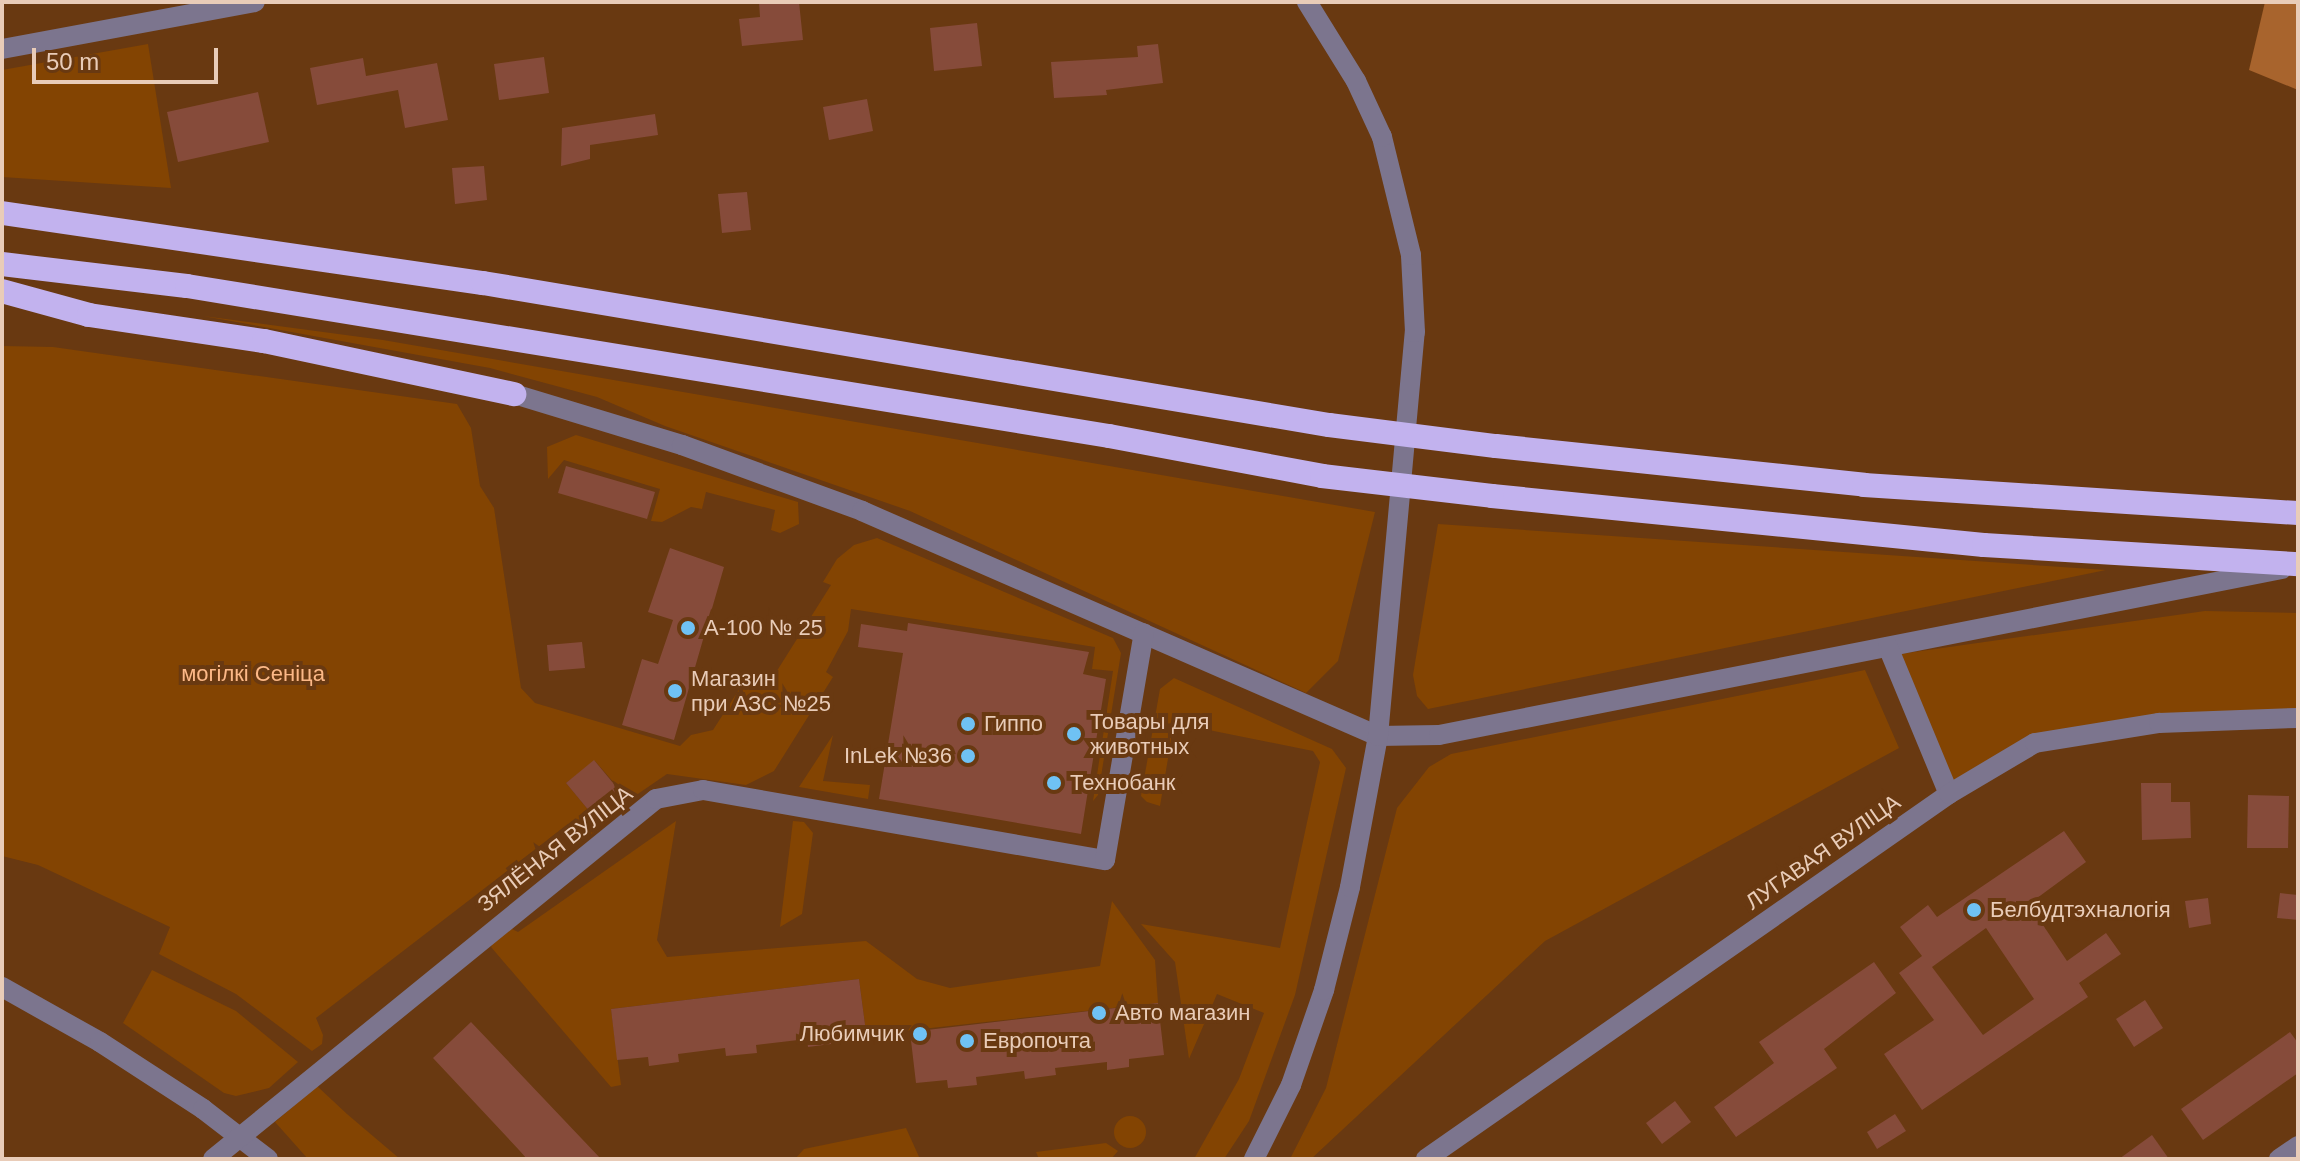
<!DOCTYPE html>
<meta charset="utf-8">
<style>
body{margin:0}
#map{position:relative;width:2300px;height:1161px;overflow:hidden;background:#693911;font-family:Helvetica,sans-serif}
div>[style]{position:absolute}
.green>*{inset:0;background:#834402}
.round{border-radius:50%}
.forest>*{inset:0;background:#a8642d}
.building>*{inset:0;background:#864b3a}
.minor>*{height:20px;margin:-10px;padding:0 10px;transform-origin:10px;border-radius:10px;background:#7c758e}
.highway>*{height:24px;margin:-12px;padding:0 12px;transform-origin:12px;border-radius:12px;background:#c2b2ee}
.highway-bridge>*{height:24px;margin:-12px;padding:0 12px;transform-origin:12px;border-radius:12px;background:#c2b2ee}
.dots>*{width:22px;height:22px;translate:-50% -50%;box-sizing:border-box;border:4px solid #693911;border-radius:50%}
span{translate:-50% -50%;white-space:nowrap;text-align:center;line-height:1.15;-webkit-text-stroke:8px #693911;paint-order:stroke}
.poi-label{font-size:22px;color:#e9ccb8}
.left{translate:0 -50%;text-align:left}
.right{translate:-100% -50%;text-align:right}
.park-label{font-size:22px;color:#fcb887}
.street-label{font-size:22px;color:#e9ccb8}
.frame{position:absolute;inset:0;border:4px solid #e9ccb8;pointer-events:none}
.scale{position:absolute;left:32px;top:48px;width:186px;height:36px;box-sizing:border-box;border:4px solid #e9ccb8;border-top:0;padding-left:10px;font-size:24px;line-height:28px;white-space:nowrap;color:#e9ccb8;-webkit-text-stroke:6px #693911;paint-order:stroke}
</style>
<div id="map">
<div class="green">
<div style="clip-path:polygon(148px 44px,171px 188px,2px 177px,2px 70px)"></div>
<div style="clip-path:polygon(203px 316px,383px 340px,1375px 512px,1338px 661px,1306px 693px,910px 511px,665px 426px,597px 397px,490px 368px)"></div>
<div style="clip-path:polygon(2px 346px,53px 347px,457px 404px,471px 428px,480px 486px,494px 508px,521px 688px,535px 703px,680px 746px,691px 735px,713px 730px,749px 674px,768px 685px,831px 585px,823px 582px,837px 559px,854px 545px,877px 538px,1113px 638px,1121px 653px,1098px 795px,1093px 801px,1113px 671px,1092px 669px,1095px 647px,851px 609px,848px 631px,826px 672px,833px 677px,774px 771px,746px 785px,667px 774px,629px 800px,595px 761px,566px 783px,595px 818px,598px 830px,582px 839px,568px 824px,316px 1018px,323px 1035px,322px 1044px,312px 1051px,236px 994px,159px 954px,170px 927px,38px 865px,2px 856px)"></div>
<div style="clip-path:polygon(576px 435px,798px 502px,799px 524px,780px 533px,771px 530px,775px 510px,706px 492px,702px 509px,691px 507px,662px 522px,651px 521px,660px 489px,564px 460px,548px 479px,547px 447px)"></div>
<div style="clip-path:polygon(1438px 524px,2106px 570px,1428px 709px,1417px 696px,1413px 675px)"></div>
<div style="clip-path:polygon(2205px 611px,2298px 613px,2298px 708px,2031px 740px,1954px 787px,1900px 654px)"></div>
<div style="clip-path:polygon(1865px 670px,1899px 748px,1545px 941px,1311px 1159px,1290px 1159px,1326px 1088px,1397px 808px,1429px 767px,1451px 754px)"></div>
<div style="clip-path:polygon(1174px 678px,1332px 749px,1346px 768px,1295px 995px,1249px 1121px,1224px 1159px,1194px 1159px,1239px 1079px,1264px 1013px,1217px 994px,1189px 1059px,1175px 962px,1141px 924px,1280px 948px,1320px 762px,1313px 751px,1174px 723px,1160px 806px,1147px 802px,1141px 796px,1160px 689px)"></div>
<div style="clip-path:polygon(833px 735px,823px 781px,870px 785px,868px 799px,799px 787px)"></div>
<div style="clip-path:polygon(676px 821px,657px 940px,667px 957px,866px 941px,917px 979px,950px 988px,1100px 966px,1112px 901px,1155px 960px,1158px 1003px,885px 1033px,866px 1032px,859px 979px,611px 1009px,621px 1085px,611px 1087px,491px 947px,496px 936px,512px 929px,518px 932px)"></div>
<div style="clip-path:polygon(793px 821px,804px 822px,813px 833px,802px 914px,780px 927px)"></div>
<div style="clip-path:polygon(152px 970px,236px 1011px,298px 1062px,269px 1088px,236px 1096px,224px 1093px,123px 1023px)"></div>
<div style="clip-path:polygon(317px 1086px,347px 1114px,400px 1159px,308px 1159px,275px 1122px)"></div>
<div class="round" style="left:1114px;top:1116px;width:32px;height:32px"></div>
<div style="clip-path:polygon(906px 1128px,920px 1159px,795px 1159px,804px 1149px)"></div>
<div style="clip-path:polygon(1106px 1143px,1118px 1151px,1111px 1159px,1039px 1159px,1036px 1152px)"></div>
</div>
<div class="forest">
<div style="clip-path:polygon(2265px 2px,2298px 2px,2298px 90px,2249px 70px)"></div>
</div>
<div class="building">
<div style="clip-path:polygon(759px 2px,799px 2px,803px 40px,742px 46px,739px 19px,760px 17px)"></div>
<div style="clip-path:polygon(977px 23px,982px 66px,934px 71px,930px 28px)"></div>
<div style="clip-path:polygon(1158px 44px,1163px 83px,1106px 90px,1107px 95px,1054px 98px,1051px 62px,1138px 57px,1137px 46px)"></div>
<div style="clip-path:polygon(544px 57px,549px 93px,499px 100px,494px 64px)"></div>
<div style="clip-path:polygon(363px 58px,366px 76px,437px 63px,448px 120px,405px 128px,398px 90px,317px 105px,310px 68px)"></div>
<div style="clip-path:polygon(258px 92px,269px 142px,178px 162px,167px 112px)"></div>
<div style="clip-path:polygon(867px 99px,873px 131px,829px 140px,823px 107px)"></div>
<div style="clip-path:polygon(655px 114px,658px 135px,590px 145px,590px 159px,561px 166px,562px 128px)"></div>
<div style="clip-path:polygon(484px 166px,487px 200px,455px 204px,452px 168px)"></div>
<div style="clip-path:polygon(747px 192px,751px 230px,722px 233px,718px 194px)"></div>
<div style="clip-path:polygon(566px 466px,655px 492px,647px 519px,558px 493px)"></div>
<div style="clip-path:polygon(670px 548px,724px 567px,674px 740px,622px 725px,642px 659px,658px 664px,673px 620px,648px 612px)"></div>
<div style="clip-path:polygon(908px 623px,1089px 652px,1083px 674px,1106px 679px,1081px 834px,879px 799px,903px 653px,858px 647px,861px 624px,907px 631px)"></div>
<div style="clip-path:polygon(582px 642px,585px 668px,549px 671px,547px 645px)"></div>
<div style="clip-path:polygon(594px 760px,623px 795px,595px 818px,566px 783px)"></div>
<div style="clip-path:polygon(2141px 783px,2171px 783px,2171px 802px,2190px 802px,2191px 838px,2142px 840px)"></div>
<div style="clip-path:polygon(2248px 795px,2289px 796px,2288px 848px,2247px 848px)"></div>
<div style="clip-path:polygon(evenodd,2064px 831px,2086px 862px,2029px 904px,2067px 961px,2106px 933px,2121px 954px,2079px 983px,2088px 997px,1922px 1110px,1884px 1054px,1934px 1020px,1899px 973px,1922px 956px,1900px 927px,1928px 905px,1937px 917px,2064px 831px,1986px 928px,2034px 999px,1983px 1035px,1932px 967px,1986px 928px)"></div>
<div style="clip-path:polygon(2280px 893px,2298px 895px,2298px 920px,2277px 918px)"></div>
<div style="clip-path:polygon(2208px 898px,2211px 924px,2189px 928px,2185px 901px)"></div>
<div style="clip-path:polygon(1874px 962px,1896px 993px,1824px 1049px,1837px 1068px,1736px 1137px,1714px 1107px,1774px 1063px,1759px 1042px)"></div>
<div style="clip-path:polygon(859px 979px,866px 1032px,830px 1036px,831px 1044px,808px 1047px,807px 1039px,756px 1045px,757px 1053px,726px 1056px,725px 1048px,678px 1054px,679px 1062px,649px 1066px,648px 1057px,617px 1060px,611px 1009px)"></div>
<div style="clip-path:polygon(2145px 1000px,2163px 1028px,2134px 1047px,2116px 1019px)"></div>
<div style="clip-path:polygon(1158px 1003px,1164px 1055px,1129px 1059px,1129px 1067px,1107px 1070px,1107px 1062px,1055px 1068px,1056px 1075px,1025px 1079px,1024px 1071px,976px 1077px,977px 1085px,948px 1088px,947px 1080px,916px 1083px,910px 1032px)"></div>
<div style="clip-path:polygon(471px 1022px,601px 1159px,527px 1159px,519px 1150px,433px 1058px)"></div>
<div style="clip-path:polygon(2290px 1032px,2298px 1043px,2298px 1073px,2203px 1140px,2181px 1109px)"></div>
<div style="clip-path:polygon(1675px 1101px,1691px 1122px,1662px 1144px,1646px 1123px)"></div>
<div style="clip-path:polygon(1895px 1114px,1906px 1131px,1877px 1149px,1867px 1132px)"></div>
<div style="clip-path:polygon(2152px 1135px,2169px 1159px,2119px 1159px)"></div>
</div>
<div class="minor">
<div style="left:2px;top:49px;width:257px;rotate:-10.5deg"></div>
<div style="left:514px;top:394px;width:176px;rotate:16.9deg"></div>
<div style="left:682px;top:445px;width:192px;rotate:20.1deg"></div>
<div style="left:862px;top:511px;width:563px;rotate:23.56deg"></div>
<div style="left:1378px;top:736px;width:61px;rotate:-0.9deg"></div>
<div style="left:1439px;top:735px;width:859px;rotate:-11.14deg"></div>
<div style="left:1888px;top:647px;width:159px;rotate:67.5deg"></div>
<div style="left:2px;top:987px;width:112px;rotate:29.3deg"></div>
<div style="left:100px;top:1042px;width:123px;rotate:33deg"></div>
<div style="left:203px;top:1109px;width:82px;rotate:37.6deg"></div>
<div style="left:213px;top:1159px;width:571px;rotate:-39.1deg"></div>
<div style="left:656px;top:799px;width:48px;rotate:-10.8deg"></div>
<div style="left:703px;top:790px;width:408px;rotate:9.9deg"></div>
<div style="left:1105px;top:860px;width:230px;rotate:-80.3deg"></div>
<div style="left:1254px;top:1159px;width:83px;rotate:-63.4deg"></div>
<div style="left:1291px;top:1085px;width:101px;rotate:-70.8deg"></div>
<div style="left:1324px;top:990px;width:106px;rotate:-75.8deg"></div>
<div style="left:1350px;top:887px;width:154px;rotate:-79.5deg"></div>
<div style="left:1378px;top:736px;width:406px;rotate:-84.8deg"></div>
<div style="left:1415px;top:332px;width:77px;rotate:-93deg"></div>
<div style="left:1411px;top:255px;width:122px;rotate:-103.8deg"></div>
<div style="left:1382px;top:137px;width:62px;rotate:-114.9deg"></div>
<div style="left:1356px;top:81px;width:93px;rotate:-121.8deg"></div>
<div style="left:1426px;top:1159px;width:638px;rotate:-34.91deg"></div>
<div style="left:1949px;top:794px;width:100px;rotate:-30.7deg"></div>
<div style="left:2035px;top:743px;width:126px;rotate:-9.2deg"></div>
<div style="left:2159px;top:723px;width:139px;rotate:-2.1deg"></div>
<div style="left:2279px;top:1159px;width:23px;rotate:-34deg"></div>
</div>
<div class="highway">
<div style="left:2px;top:213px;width:486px;rotate:8.3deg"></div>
<div style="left:483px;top:283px;width:858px;rotate:9.53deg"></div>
<div style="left:2px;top:264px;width:186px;rotate:6.8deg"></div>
<div style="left:187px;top:286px;width:934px;rotate:9.24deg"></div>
<div style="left:1109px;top:436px;width:217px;rotate:10.6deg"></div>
<div style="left:2px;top:291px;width:90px;rotate:15.4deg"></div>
<div style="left:89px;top:315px;width:177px;rotate:8.5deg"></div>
<div style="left:264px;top:341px;width:256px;rotate:12deg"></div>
<div style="left:1496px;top:446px;width:370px;rotate:6deg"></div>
<div style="left:1864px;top:485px;width:435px;rotate:3.7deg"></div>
<div style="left:1492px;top:496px;width:494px;rotate:5.7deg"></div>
<div style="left:1984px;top:545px;width:315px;rotate:3.5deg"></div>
</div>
<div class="highway-bridge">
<div style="left:1329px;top:425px;width:168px;rotate:7.2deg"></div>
<div style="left:1322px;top:476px;width:171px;rotate:6.7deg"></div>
</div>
<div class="dots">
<div style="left:688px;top:628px;background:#6fc2f4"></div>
<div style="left:675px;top:691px;background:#6fc2f4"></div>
<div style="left:968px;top:724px;background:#6fc2f4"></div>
<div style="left:1074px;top:734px;background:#6fc2f4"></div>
<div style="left:968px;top:756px;background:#6fc2f4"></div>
<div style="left:1054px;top:783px;background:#6fc2f4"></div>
<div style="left:1974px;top:910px;background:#6fc2f4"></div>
<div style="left:1099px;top:1013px;background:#6fc2f4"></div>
<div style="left:920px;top:1034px;background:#6fc2f4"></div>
<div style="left:967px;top:1041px;background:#6fc2f4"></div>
</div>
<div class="poi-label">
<span class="left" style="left:704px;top:628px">А-100 № 25</span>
<span class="left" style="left:691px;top:691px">Магазин<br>при АЗС №25</span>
<span class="left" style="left:1090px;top:734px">Товары для<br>животных</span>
<span class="left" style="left:984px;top:724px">Гиппо</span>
<span class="right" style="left:952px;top:756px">InLek №36</span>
<span class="left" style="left:1070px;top:783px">Технобанк</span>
<span class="left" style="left:1990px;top:910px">Белбудтэхналогія</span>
<span class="left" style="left:1115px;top:1013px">Авто магазин</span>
<span class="right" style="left:904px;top:1034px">Любимчик</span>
<span class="left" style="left:983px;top:1041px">Европочта</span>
</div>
<div class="park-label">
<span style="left:253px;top:674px">могілкі Сеніца</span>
</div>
<div class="street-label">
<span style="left:555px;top:849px;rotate:-38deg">ЗЯЛЁНАЯ ВУЛІЦА</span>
<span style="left:1823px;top:852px;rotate:-35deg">ЛУГАВАЯ ВУЛІЦА</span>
</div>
<div class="frame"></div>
<div class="scale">50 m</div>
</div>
